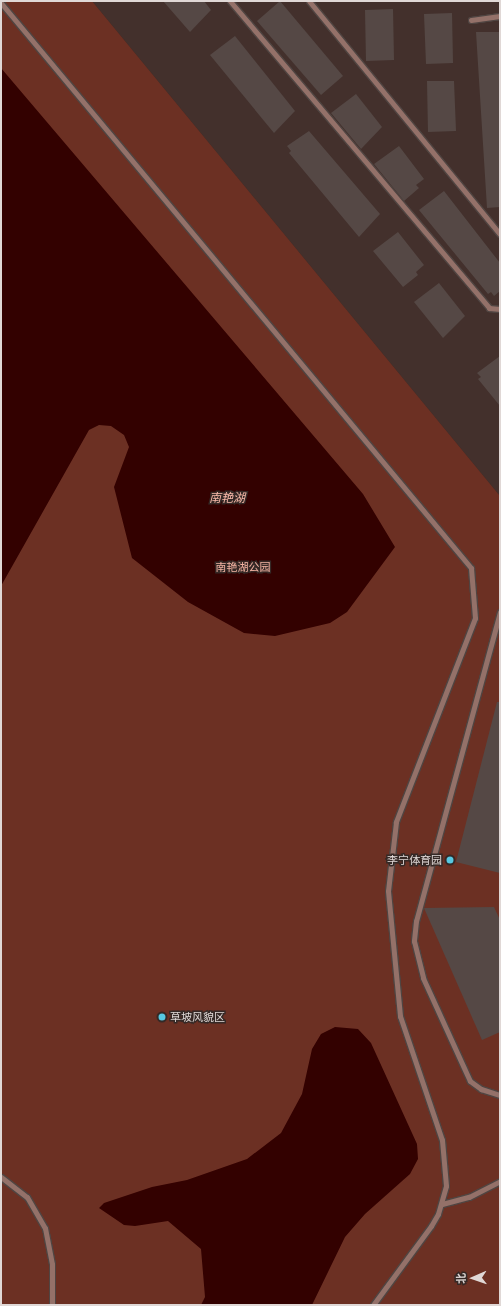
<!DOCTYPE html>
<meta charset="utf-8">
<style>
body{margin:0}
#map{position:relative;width:501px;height:1306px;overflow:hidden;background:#352926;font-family:Montserrat,"Noto Sans SC",sans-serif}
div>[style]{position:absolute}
.built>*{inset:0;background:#43302c}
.green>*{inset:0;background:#6c3023}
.water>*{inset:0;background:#330100}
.building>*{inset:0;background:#554845}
.roads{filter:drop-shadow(1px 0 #504542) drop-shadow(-1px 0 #504542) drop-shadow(0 1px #504542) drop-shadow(0 -1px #504542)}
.lane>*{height:5px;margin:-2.5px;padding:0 2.5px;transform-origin:2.5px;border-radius:2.5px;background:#947169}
.dots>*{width:11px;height:11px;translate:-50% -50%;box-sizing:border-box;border:2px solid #352926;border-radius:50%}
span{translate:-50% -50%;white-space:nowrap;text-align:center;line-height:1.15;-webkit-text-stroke:3px #352926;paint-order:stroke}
.park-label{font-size:11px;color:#f3b2a2}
.poi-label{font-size:11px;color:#e0d8d6}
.right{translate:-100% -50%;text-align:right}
.left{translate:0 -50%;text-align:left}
.water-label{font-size:12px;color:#fab9a9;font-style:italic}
.frame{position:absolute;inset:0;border:2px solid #e0d8d6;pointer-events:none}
.north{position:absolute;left:453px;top:1258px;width:40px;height:40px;-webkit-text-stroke:3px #352926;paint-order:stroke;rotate:268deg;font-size:11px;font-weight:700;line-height:16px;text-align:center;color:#e0d8d6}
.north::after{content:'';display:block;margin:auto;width:14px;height:18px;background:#e0d8d6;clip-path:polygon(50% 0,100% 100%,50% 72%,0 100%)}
</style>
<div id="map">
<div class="built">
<div style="clip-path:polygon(92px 1px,500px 1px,500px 496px)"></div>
</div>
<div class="green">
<div style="clip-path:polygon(1px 1px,92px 1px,500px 496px,500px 1305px,1px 1305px)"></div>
</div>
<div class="water">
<div style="clip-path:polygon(1px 68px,363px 494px,395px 547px,347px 612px,330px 623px,275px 636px,244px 633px,188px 602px,132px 558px,114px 487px,129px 447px,124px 435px,111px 426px,99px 425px,89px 430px,1px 586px)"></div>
<div style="clip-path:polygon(335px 1027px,358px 1029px,371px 1043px,417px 1144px,418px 1159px,410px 1174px,365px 1214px,345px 1237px,312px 1305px,201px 1305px,205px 1297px,201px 1249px,168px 1221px,135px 1226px,124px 1225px,99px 1208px,104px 1203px,152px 1187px,187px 1180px,247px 1159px,281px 1133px,302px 1094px,312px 1049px,321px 1034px)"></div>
</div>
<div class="building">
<div style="clip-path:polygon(163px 1px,204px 1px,211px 10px,190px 32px)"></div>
<div style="clip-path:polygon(280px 1px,343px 76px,321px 95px,257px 21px)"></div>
<div style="clip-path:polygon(393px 9px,394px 60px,366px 61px,365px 10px)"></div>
<div style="clip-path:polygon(452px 13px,453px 63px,426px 64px,424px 14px)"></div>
<div style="clip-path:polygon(476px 32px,500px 32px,500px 207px,487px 208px)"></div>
<div style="clip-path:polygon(235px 36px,295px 111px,274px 133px,210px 55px)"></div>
<div style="clip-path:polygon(427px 81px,454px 81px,456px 131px,428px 132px)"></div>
<div style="clip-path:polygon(356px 94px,382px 127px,361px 149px,331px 113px)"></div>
<div style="clip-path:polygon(309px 131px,380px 214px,359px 237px,289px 153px,291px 151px,287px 146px)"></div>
<div style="clip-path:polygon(399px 146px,424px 179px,416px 185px,419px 188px,404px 201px,374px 164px)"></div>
<div style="clip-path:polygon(444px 191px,500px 263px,500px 291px,494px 296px,491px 292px,488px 294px,419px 210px)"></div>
<div style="clip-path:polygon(398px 232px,424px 265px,416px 272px,418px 275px,403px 287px,373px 251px)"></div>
<div style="clip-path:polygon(439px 283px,465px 316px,443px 338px,414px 302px)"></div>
<div style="clip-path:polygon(500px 356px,500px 406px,478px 379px,481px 377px,477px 373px)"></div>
<div style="clip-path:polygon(497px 702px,500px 702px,500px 873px,456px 862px)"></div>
<div style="clip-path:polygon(494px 907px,500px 920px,500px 1032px,482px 1040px,424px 908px)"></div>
</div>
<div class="roads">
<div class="lane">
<div style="left:230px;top:1px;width:402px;rotate:49.8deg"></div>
<div style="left:489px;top:308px;width:11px;rotate:5deg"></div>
<div style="left:309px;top:1px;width:301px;rotate:50.7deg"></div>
<div style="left:1px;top:3px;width:735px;rotate:50.24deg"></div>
<div style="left:471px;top:568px;width:50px;rotate:85.4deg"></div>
<div style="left:475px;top:618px;width:219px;rotate:111.2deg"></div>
<div style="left:396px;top:822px;width:69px;rotate:96.6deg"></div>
<div style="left:388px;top:891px;width:126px;rotate:84.5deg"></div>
<div style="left:400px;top:1016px;width:131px;rotate:71.3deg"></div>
<div style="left:442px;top:1140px;width:46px;rotate:85deg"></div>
<div style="left:446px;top:1186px;width:29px;rotate:106deg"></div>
<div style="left:438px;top:1214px;width:14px;rotate:120deg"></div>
<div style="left:431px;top:1226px;width:98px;rotate:126.3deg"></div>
<div style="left:471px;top:20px;width:29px;rotate:-8deg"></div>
<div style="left:500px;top:612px;width:320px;rotate:105.2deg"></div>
<div style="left:416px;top:921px;width:20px;rotate:96deg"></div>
<div style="left:414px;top:941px;width:38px;rotate:76deg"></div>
<div style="left:423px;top:978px;width:113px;rotate:65.5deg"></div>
<div style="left:470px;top:1081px;width:14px;rotate:36deg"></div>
<div style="left:481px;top:1089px;width:20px;rotate:18deg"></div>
<div style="left:1px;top:1177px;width:33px;rotate:38deg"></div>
<div style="left:27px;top:1197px;width:36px;rotate:60deg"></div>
<div style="left:45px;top:1228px;width:37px;rotate:79deg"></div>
<div style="left:52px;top:1264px;width:41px;rotate:90deg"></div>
<div style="left:442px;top:1204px;width:28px;rotate:-15deg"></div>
<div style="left:469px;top:1197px;width:35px;rotate:-27deg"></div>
</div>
</div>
<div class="dots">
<div style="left:450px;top:860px;background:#57c9e2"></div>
<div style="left:162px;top:1017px;background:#57c9e2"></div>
</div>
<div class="park-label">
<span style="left:243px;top:567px">南艳湖公园</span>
</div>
<div class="poi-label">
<span class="right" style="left:442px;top:860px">李宁体育园</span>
<span class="left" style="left:170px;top:1017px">草坡风貌区</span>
</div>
<div class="water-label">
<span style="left:227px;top:498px">南艳湖</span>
</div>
<div class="frame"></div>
<div class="north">北</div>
</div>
